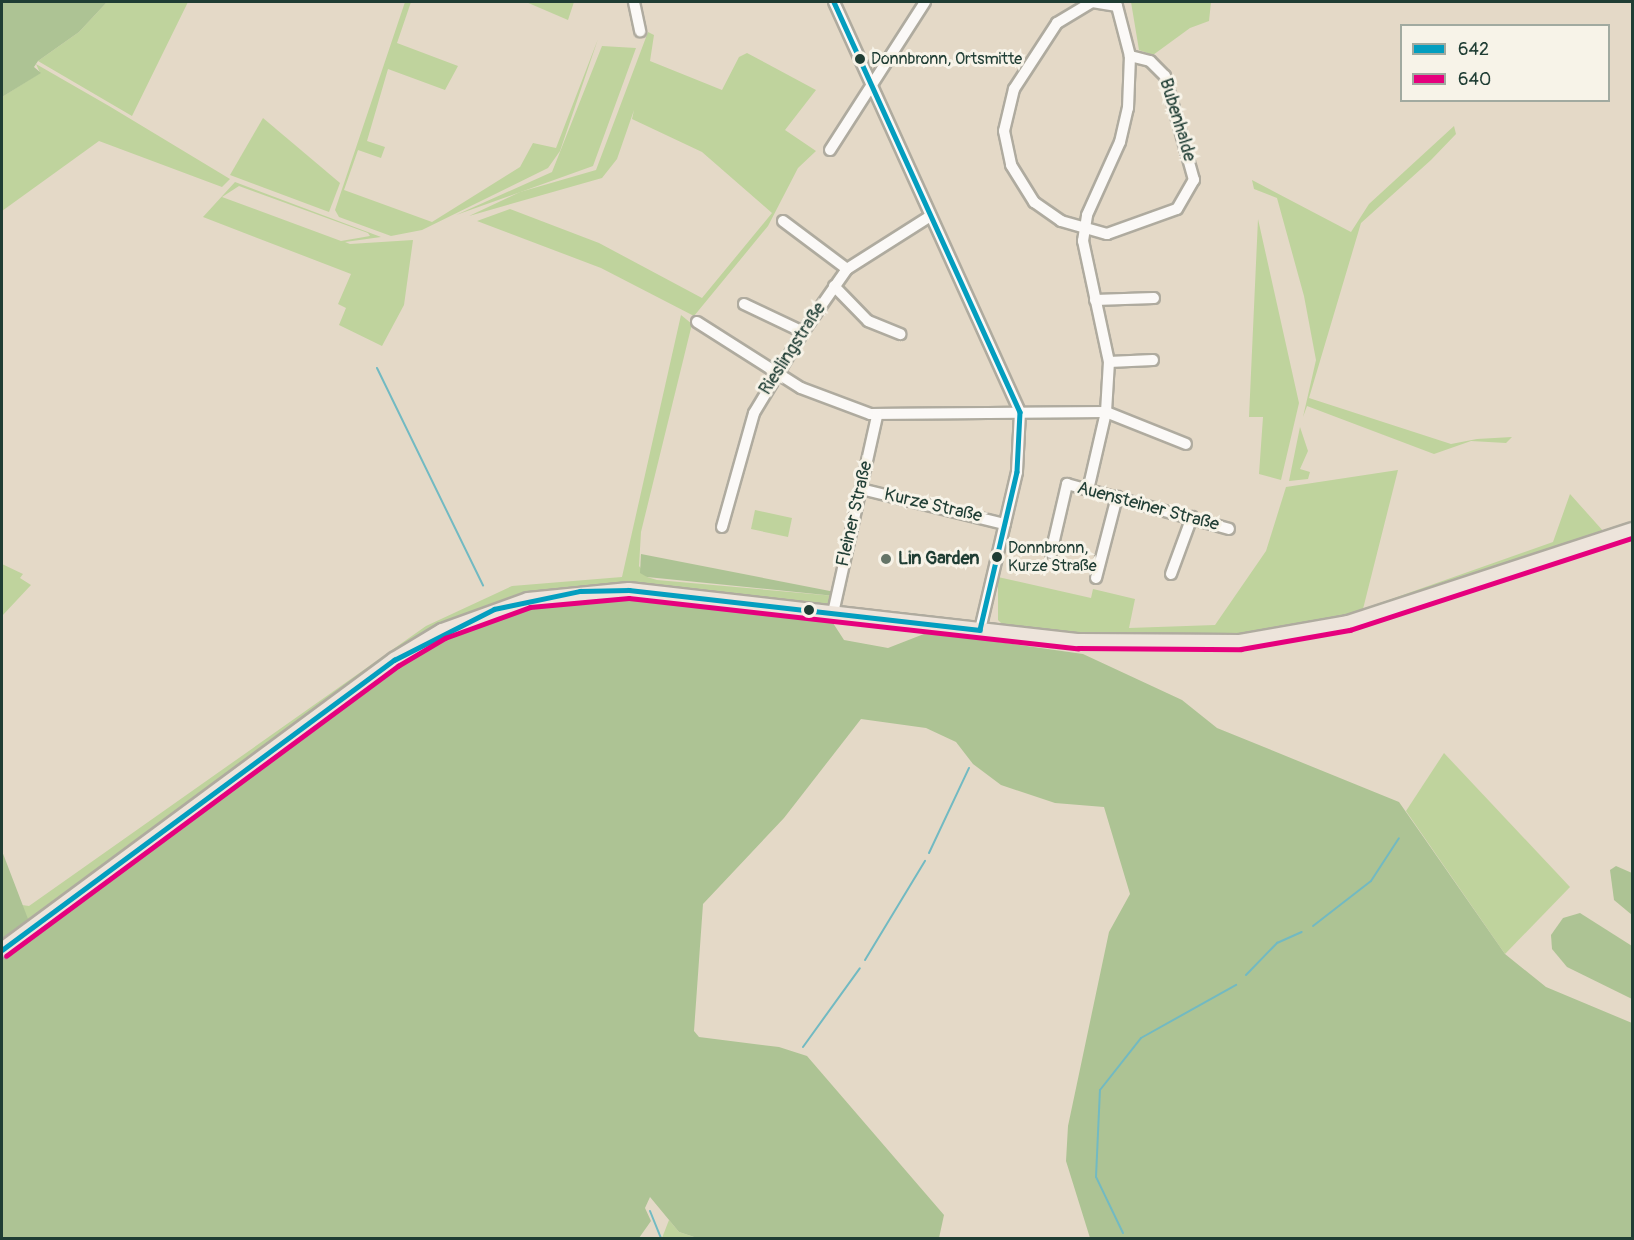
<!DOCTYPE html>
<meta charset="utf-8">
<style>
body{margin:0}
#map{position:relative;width:1634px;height:1240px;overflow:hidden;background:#e4d9c7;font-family:Pangolin,sans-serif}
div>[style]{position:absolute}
.green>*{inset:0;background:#bfd39d}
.forest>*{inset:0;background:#adc394}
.stream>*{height:2px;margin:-1px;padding:0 1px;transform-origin:1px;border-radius:1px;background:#72bac2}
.roads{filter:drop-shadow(2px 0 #afab9f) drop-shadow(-2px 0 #afab9f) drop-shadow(0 2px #afab9f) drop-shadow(0 -2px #afab9f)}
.minor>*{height:10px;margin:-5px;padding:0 5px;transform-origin:5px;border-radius:5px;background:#fbf9f7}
.major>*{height:14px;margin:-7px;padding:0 7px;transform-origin:7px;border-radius:7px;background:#ede4db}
.bus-1>*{height:4.5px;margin:-2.25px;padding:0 2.25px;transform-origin:2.25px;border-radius:2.25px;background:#039ebf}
.bus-2>*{height:4.5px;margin:-2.25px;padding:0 2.25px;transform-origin:2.25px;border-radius:2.25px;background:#e5007d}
.dots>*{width:16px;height:16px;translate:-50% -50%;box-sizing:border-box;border:3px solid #f7f3e8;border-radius:50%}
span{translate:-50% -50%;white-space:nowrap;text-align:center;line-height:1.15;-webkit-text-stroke:6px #f7f3e8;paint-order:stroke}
.bus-label{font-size:16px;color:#1f3d34}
.left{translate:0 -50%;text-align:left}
.street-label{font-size:18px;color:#1f3d34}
.poi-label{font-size:18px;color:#1f3d34;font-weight:700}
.frame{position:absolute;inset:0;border:3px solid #1f3d34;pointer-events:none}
.legend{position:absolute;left:1400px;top:24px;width:210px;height:78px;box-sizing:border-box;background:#f7f3e8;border:2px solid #a1aaa0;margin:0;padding:8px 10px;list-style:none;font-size:18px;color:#1f3d34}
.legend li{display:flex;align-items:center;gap:12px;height:30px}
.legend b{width:30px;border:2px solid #a1aaa0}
</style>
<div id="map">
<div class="green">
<div style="clip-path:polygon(107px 2px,188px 2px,132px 116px,38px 61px,79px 32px)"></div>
<div style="clip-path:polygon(405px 2px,411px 2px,397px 43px,458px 66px,445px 90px,388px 69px,367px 141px,385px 147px,381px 158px,358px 150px,344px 190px,432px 222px,520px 167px,533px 143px,556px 148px,598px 39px,560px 151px,548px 168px,422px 230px,391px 236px,339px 217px,335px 210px)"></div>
<div style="clip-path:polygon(526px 2px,574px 2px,568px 20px)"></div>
<div style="clip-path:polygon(1131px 2px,1211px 2px,1209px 21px,1190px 28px,1153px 55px,1139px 50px)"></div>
<div style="clip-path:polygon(648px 32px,654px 35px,650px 61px,722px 90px,739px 57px,747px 53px,816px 90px,785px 130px,816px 151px,798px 168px,768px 226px,694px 316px,601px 268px,477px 221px,510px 209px,599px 243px,702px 298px,772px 213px,702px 152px,632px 119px,634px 110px,617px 159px,602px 178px,469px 216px,520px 192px,596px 170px)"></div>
<div style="clip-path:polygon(602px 46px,636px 48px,593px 166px,456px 215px,552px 172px)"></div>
<div style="clip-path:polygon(36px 64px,109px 106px,230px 179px,222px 187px,99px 141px,2px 211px,2px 97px,40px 73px)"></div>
<div style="clip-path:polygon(263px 118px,340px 183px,329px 212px,230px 175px)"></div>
<div style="clip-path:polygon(1454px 126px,1456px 134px,1431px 160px,1361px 223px,1309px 398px,1451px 444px,1477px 439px,1512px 437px,1506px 443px,1471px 441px,1434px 454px,1307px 406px,1303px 417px,1316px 360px,1304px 296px,1277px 198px,1254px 189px,1252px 180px,1351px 232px,1369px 204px)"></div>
<div style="clip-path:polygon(evenodd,235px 182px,381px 237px,345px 242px,350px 244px,413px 240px,404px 305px,382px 346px,339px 325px,346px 308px,338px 304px,351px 274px,203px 217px,235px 182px,239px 186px,368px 233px,370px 236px,341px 241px,222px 197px,239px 186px)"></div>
<div style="clip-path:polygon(1258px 219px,1299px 403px,1281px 480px,1259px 474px,1263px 417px,1249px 417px)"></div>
<div style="clip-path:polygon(681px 315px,692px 324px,641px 532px,639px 566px,647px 577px,657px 580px,835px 596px,832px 611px,621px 585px,534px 594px,476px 611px,28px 921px,22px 905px,29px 906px,426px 626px,512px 586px,622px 577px)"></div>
<div style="clip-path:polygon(1300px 427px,1308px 451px,1300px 469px,1310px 472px,1308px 479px,1289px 481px)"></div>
<div style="clip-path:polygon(1398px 470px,1363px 609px,1553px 542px,1570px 494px,1604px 532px,1370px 613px,1262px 635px,1155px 642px,1006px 628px,998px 620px,998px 577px,1091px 598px,1093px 589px,1135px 599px,1129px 628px,1215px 625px,1266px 551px,1286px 487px)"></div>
<div style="clip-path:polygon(755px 510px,792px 518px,788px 537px,751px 529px)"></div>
<div style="clip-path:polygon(2px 564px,23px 574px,20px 578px,31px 585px,2px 616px)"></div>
<div style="clip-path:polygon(1444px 753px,1570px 887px,1505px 954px,1406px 811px)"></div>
<div style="clip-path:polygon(669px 1220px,679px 1232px,697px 1238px,662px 1238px)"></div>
</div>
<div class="forest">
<div style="clip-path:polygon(2px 2px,107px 2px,79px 32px,38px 61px,34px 67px,41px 73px,2px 97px)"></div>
<div style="clip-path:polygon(641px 554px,835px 592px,835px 596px,647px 577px,640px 573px)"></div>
<div style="clip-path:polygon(582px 597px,638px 597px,779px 613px,833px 623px,844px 640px,888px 648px,929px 632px,1083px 654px,1182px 700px,1217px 728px,1399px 802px,1505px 954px,1546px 987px,1632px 1023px,1632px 1238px,1090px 1238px,1066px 1161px,1068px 1126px,1109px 932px,1130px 894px,1104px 807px,1055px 803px,1001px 785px,973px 764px,956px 742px,926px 728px,861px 719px,784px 818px,703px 904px,694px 1031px,699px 1037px,779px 1047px,807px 1056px,944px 1215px,939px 1238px,697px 1238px,679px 1232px,650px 1197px,645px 1208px,651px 1221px,639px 1238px,2px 1238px,2px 851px,33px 932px,397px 664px,446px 635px,538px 603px)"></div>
<div style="clip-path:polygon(1616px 866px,1632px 873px,1632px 915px,1614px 900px,1610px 870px)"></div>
<div style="clip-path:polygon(1580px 913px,1632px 946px,1632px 999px,1567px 967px,1552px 949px,1551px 935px,1563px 918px)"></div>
</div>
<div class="stream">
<div style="left:377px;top:368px;width:242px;rotate:64deg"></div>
<div style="left:929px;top:853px;width:94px;rotate:-64.8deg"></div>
<div style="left:1313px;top:926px;width:73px;rotate:-37.8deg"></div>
<div style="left:1371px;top:881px;width:51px;rotate:-56.9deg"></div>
<div style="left:865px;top:960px;width:116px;rotate:-58.8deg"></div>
<div style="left:1246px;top:975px;width:45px;rotate:-45.9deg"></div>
<div style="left:1277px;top:943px;width:27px;rotate:-24deg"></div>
<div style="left:803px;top:1047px;width:97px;rotate:-54.2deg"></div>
<div style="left:650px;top:1211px;width:29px;rotate:68deg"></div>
<div style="left:1123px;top:1233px;width:62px;rotate:-115.7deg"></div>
<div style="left:1096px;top:1177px;width:87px;rotate:-87.4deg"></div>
<div style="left:1100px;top:1090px;width:66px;rotate:-51.7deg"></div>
<div style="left:1141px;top:1038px;width:109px;rotate:-29.2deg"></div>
</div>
<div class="roads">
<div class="minor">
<div style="left:634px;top:2px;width:30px;rotate:78deg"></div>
<div style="left:834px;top:2px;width:450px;rotate:65.6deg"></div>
<div style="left:1020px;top:412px;width:60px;rotate:92.9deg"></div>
<div style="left:1017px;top:472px;width:162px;rotate:103.2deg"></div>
<div style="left:1117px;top:6px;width:25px;rotate:-171deg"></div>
<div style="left:1092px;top:2px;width:41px;rotate:149deg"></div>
<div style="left:1057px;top:23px;width:79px;rotate:123.1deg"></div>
<div style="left:1014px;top:89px;width:43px;rotate:103.4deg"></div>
<div style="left:1004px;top:131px;width:35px;rotate:78deg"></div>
<div style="left:1011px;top:165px;width:44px;rotate:58.1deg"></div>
<div style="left:1034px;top:202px;width:33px;rotate:35deg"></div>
<div style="left:1061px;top:221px;width:48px;rotate:15.8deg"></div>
<div style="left:1107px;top:234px;width:74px;rotate:-19.7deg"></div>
<div style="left:1177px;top:209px;width:34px;rotate:-60deg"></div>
<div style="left:1194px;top:180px;width:108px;rotate:-105.6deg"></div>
<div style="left:1165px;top:76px;width:21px;rotate:-135deg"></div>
<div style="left:1150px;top:61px;width:21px;rotate:-166deg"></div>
<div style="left:830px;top:150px;width:176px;rotate:-57.3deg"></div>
<div style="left:783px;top:221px;width:80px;rotate:36.9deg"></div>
<div style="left:834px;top:286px;width:49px;rotate:45.8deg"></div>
<div style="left:868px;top:321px;width:35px;rotate:22deg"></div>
<div style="left:1095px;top:300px;width:59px;rotate:-1.9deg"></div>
<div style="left:744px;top:304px;width:65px;rotate:25.4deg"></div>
<div style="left:697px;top:322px;width:123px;rotate:32.4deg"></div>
<div style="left:801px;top:388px;width:74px;rotate:20.6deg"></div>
<div style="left:870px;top:414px;width:236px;rotate:-0.5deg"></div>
<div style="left:1106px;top:412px;width:86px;rotate:21.8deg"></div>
<div style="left:1109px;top:362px;width:44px;rotate:-2.6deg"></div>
<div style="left:861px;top:489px;width:148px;rotate:13.7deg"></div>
<div style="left:1088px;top:490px;width:80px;rotate:-77deg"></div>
<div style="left:1106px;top:412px;width:50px;rotate:-86.6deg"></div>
<div style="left:1109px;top:362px;width:124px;rotate:-102.1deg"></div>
<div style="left:1083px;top:241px;width:26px;rotate:-81deg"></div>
<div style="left:1087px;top:215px;width:80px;rotate:-65.7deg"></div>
<div style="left:1120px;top:142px;width:35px;rotate:-77deg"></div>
<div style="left:1128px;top:108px;width:52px;rotate:-87.8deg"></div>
<div style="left:1130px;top:56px;width:52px;rotate:-104.6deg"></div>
<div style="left:722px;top:527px;width:118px;rotate:-74.3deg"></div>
<div style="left:754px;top:413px;width:95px;rotate:-58.8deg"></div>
<div style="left:803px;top:332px;width:77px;rotate:-55.1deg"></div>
<div style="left:847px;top:269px;width:97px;rotate:-32.4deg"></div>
<div style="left:1051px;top:553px;width:71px;rotate:-76.9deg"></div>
<div style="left:1067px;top:484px;width:168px;rotate:15.5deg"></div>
<div style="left:1171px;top:574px;width:61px;rotate:-69.8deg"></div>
<div style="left:1096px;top:578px;width:84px;rotate:-75.5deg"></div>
<div style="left:833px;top:613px;width:202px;rotate:-77.4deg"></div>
</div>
<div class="major">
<div style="left:2px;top:950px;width:488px;rotate:-36.5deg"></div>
<div style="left:394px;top:660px;width:56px;rotate:-31.1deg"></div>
<div style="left:442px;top:631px;width:91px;rotate:-19.8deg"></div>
<div style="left:528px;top:600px;width:101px;rotate:-5.7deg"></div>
<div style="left:629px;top:590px;width:453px;rotate:6.5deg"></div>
<div style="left:1079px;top:641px;width:161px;rotate:0.4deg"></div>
<div style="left:1240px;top:642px;width:110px;rotate:-10deg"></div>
<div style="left:1348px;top:623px;width:299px;rotate:-18.1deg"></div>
</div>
</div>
<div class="bus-1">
<div style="left:834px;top:2px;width:450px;rotate:65.6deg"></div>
<div style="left:1020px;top:412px;width:60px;rotate:92.9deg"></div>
<div style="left:1017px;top:472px;width:162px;rotate:103.2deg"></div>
<div style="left:2px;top:950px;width:488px;rotate:-36.5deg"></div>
<div style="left:394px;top:660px;width:112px;rotate:-27deg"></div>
<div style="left:494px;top:609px;width:88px;rotate:-11.8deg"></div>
<div style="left:580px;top:591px;width:49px;rotate:-1.2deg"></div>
<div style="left:629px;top:590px;width:353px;rotate:6.5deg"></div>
</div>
<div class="bus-2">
<div style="left:6px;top:956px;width:488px;rotate:-36.5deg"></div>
<div style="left:398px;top:666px;width:55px;rotate:-30.8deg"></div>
<div style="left:445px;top:638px;width:90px;rotate:-20deg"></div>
<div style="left:530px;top:607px;width:99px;rotate:-5.2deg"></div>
<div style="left:629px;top:598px;width:452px;rotate:6.4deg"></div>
<div style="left:1078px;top:648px;width:163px;rotate:0.4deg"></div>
<div style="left:1241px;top:649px;width:111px;rotate:-9.9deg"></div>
<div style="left:1350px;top:630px;width:297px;rotate:-18.1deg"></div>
</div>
<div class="dots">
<div style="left:860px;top:59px;background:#1f3d34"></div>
<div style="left:997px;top:557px;background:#1f3d34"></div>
<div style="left:886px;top:559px;background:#647467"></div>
<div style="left:809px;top:610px;background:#1f3d34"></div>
</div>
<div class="bus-label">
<span class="left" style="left:871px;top:59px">Donnbronn, Ortsmitte</span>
<span class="left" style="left:1008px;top:557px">Donnbronn,<br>Kurze Straße</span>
</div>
<div class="street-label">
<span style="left:1177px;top:120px;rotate:73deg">Bubenhalde</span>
<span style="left:793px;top:349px;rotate:-57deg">Rieslingstraße</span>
<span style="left:933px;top:506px;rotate:13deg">Kurze Straße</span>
<span style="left:1148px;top:507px;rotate:15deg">Auensteiner Straße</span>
<span style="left:855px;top:514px;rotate:-77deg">Fleiner Straße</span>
</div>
<div class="poi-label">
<span class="left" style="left:898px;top:559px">Lin Garden</span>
</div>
<div class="frame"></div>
<ul class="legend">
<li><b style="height:8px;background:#039ebf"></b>642</li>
<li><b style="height:8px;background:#e5007d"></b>640</li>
</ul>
</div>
